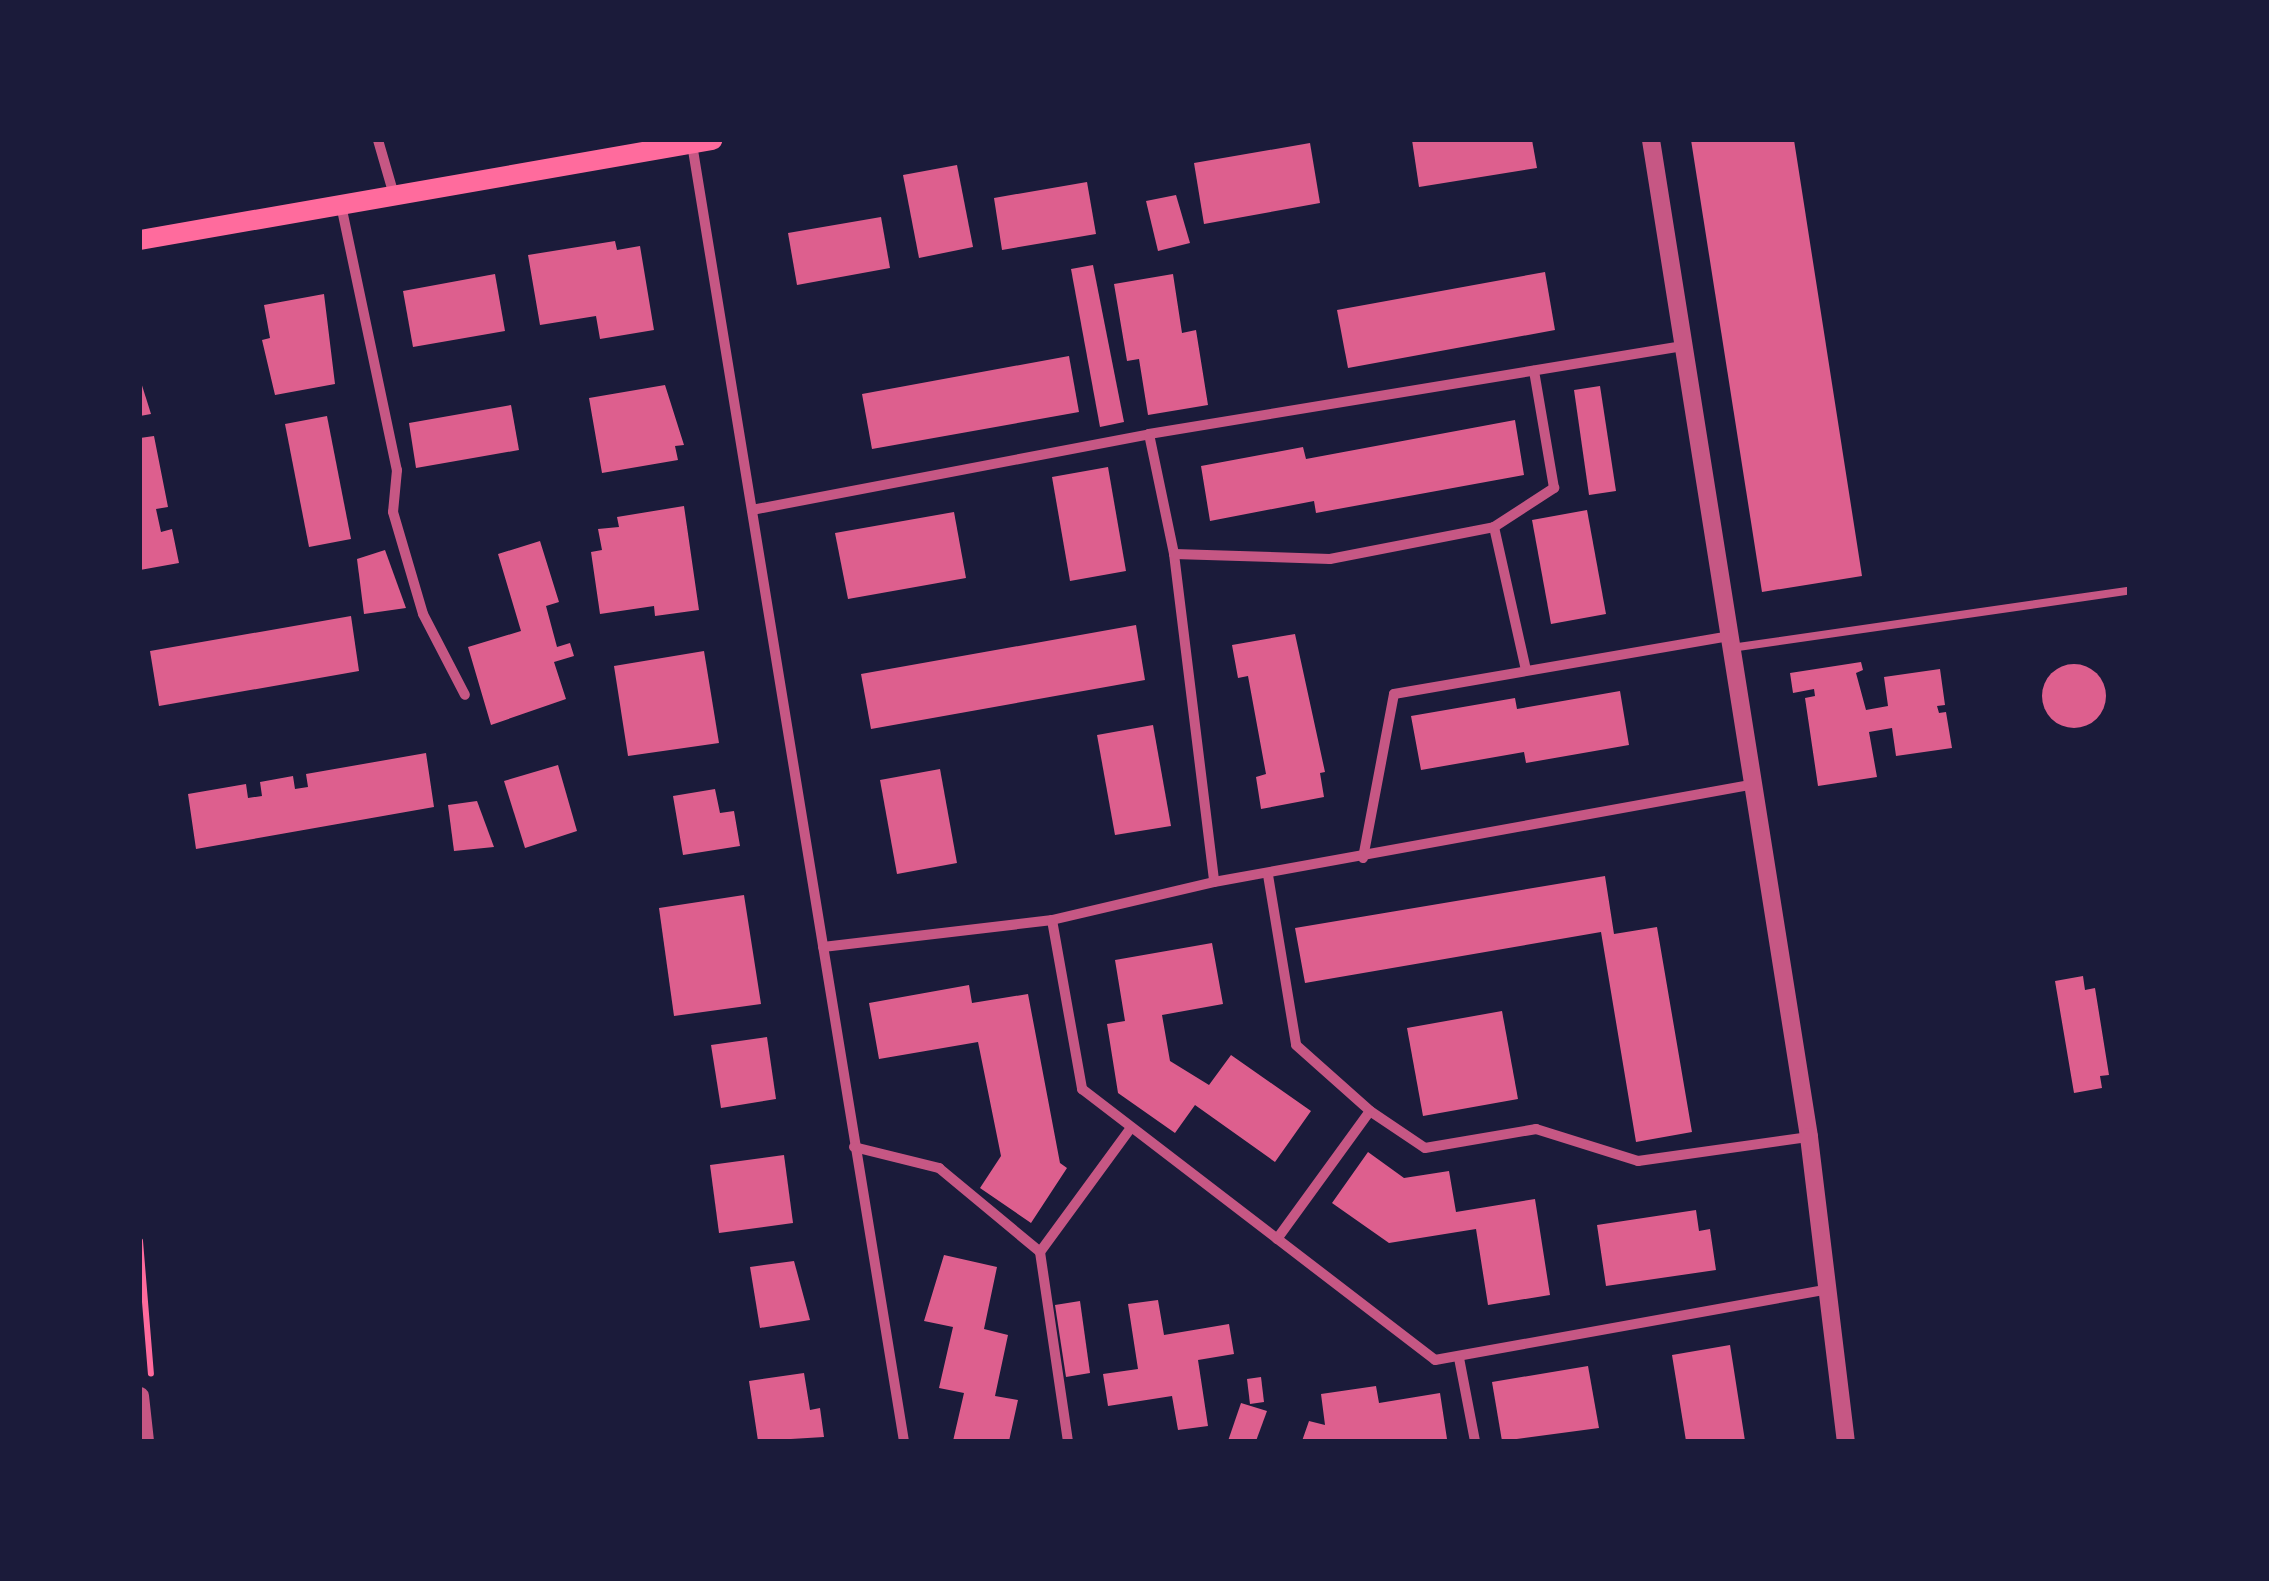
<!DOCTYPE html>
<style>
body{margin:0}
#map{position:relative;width:2269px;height:1581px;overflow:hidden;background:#1b1b3a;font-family:"Space Grotesk",sans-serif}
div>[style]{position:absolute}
.building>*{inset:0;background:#dd5f8e}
.round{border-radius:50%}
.path>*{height:6px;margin:-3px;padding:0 3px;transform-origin:3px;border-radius:3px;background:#ff6b9d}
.service>*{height:8px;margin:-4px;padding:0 4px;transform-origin:4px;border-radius:4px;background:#c65784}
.minor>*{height:10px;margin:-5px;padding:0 5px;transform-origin:5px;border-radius:5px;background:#c65784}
.tertiary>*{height:18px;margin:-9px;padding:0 9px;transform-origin:9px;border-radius:9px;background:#c65784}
.secondary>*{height:20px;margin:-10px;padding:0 10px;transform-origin:10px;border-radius:10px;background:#ff6b9d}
span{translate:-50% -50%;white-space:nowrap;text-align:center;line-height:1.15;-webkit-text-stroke:8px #1b1b3a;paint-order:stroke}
.frame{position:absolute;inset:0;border:142px solid #1b1b3a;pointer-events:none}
</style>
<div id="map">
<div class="building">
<div style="clip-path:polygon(1412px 140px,1532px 140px,1537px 168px,1419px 187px)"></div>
<div style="clip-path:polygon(1691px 140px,1794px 140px,1862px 576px,1762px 592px)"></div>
<div style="clip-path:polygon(1310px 143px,1320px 203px,1204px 224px,1194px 163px)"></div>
<div style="clip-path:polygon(957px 165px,973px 247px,919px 258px,903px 175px)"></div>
<div style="clip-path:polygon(1087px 182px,1096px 234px,1002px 250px,994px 198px)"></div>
<div style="clip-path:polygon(1176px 195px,1190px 243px,1158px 251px,1146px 201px)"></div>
<div style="clip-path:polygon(881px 217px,890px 268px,797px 285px,788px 233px)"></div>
<div style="clip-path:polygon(615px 241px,617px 250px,640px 246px,654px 330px,600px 339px,596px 316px,540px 325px,528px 255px)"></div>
<div style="clip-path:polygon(1093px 265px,1124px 422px,1100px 427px,1071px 269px)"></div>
<div style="clip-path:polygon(1545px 272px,1555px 330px,1348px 368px,1337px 310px)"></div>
<div style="clip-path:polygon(495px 274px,505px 331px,413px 347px,403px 291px)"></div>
<div style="clip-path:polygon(1173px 274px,1182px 333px,1196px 330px,1208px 405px,1148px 415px,1139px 359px,1127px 361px,1114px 284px)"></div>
<div style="clip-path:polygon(324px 294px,335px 384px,275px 395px,262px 340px,270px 338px,264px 305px)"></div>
<div style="clip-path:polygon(1069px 356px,1079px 412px,872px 449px,862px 394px)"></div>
<div style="clip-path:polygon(140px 379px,151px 414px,140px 416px)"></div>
<div style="clip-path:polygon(665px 385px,684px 445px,675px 446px,678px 460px,602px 473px,589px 398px)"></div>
<div style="clip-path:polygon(1600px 386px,1616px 491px,1589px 495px,1574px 390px)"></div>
<div style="clip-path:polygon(511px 405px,519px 450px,416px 468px,409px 423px)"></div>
<div style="clip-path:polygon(327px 416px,351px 539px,309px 547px,285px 424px)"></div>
<div style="clip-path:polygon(1515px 420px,1524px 475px,1316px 513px,1314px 501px,1210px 521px,1201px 466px,1303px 447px,1306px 459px)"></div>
<div style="clip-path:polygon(154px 436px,168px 507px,156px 509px,161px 532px,172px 529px,179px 563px,140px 570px,140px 438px)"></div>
<div style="clip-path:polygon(1108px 467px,1126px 571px,1070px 581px,1052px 477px)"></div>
<div style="clip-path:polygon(684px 506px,699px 610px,655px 616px,654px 606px,600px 614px,591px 552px,602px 550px,598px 529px,619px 527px,617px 517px)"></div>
<div style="clip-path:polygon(1587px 510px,1606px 614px,1551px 624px,1532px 520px)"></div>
<div style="clip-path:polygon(954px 512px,966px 578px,848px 599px,835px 533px)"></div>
<div style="clip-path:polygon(540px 541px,559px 602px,546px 606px,557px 647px,570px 643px,574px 656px,554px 662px,566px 699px,491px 725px,468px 647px,521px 631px,498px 554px)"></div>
<div style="clip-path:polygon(385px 550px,406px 608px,364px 614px,357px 559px)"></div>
<div style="clip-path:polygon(351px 616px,359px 671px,159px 706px,150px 651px)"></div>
<div style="clip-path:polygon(1136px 625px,1145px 680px,871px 729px,861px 674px)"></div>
<div style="clip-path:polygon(1295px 634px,1325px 772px,1320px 773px,1324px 797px,1261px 809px,1256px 777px,1266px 774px,1248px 676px,1238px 678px,1232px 645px)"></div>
<div style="clip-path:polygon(704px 651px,719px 743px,628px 756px,614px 666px)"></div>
<div style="clip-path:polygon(1861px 662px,1863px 670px,1856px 673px,1866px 710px,1888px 706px,1884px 677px,1940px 669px,1945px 705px,1937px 706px,1939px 713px,1946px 712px,1952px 748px,1896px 756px,1892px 728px,1869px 732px,1877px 777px,1818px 786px,1805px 698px,1815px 696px,1814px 689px,1793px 693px,1790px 673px)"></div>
<div class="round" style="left:2042px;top:664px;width:64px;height:64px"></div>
<div style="clip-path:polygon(1620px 691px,1629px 745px,1526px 763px,1524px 752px,1421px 770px,1411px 716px,1515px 698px,1517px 709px)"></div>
<div style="clip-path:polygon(1153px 725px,1171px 826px,1115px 835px,1097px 735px)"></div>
<div style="clip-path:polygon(426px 753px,434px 807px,196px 849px,188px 794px,246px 784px,248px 798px,262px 796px,260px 782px,293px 776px,295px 789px,308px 787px,306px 774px)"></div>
<div style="clip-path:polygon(558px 765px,577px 831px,525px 848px,504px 781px)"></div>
<div style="clip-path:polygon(940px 769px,957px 863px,897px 874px,880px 780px)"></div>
<div style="clip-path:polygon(715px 789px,720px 813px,734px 811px,740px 846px,683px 855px,673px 796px)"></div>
<div style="clip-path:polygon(477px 801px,494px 847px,454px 851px,448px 805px)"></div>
<div style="clip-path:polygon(1605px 876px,1614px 934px,1657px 927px,1692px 1132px,1636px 1142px,1601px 932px,1305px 983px,1295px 928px)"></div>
<div style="clip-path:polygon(744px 895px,761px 1004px,674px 1016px,659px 908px)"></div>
<div style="clip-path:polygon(1212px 943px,1223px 1004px,1162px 1015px,1170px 1061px,1209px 1085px,1231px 1055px,1311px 1111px,1275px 1162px,1195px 1105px,1175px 1133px,1118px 1093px,1107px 1024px,1125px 1021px,1115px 960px)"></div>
<div style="clip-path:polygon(2083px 976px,2085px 990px,2095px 988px,2109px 1075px,2100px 1076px,2102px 1088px,2074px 1093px,2055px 981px)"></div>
<div style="clip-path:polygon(969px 985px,972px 1003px,1028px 994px,1060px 1163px,1067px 1168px,1031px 1223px,980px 1188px,1001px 1156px,978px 1042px,879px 1059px,869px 1003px)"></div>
<div style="clip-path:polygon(1502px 1011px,1518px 1099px,1423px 1116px,1407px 1028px)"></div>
<div style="clip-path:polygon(767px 1037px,776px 1099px,721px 1108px,711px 1045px)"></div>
<div style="clip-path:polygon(1368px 1152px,1404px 1178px,1449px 1171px,1456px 1212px,1535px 1199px,1550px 1295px,1488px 1305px,1476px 1229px,1389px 1243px,1332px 1203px)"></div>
<div style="clip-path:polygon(784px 1155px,793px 1223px,719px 1233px,710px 1165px)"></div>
<div style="clip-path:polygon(1696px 1210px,1699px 1231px,1710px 1229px,1716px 1270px,1606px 1286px,1597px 1225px)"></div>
<div style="clip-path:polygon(944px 1255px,997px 1267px,984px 1329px,1008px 1335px,995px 1396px,1018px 1400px,1009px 1441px,953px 1441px,964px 1393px,939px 1388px,953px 1327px,924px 1321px)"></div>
<div style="clip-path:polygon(794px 1261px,810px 1320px,760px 1328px,750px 1267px)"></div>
<div style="clip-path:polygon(1158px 1300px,1164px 1335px,1229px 1324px,1234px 1354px,1198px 1360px,1208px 1426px,1178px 1430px,1172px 1396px,1108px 1406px,1103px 1374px,1138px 1369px,1128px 1304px)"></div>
<div style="clip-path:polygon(1080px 1301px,1090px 1373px,1066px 1377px,1055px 1305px)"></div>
<div style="clip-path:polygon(1730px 1345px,1745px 1441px,1686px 1441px,1672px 1355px)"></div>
<div style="clip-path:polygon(1588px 1366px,1599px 1428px,1502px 1441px,1492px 1382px)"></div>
<div style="clip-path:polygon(804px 1373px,810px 1410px,820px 1408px,824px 1437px,758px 1441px,749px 1381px)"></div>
<div style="clip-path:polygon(1261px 1377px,1264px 1402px,1250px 1404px,1247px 1379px)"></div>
<div style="clip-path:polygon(1376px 1386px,1379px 1403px,1440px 1393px,1447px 1439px,1302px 1441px,1309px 1421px,1325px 1425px,1321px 1394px)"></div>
<div style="clip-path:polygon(1241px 1403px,1267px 1411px,1256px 1441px,1228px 1441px)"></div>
</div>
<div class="path">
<div style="left:140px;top:1241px;width:133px;rotate:85.3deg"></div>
</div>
<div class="service">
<div style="left:1731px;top:648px;width:402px;rotate:-8.2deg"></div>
</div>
<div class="minor">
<div style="left:378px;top:140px;width:57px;rotate:73.8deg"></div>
<div style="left:692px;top:144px;width:1314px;rotate:80.72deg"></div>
<div style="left:341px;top:205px;width:271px;rotate:78.1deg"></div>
<div style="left:397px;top:470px;width:42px;rotate:95.4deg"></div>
<div style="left:393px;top:512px;width:106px;rotate:73.6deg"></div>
<div style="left:423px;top:614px;width:91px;rotate:62.6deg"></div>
<div style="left:1149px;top:434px;width:123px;rotate:78.2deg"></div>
<div style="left:1174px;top:554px;width:330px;rotate:83deg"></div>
<div style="left:752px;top:510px;width:404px;rotate:-10.8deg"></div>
<div style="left:1149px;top:434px;width:541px;rotate:-9.36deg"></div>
<div style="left:1494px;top:527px;width:147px;rotate:77.4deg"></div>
<div style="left:1174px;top:554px;width:156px;rotate:1.8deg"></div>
<div style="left:1330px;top:559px;width:167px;rotate:-11deg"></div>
<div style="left:1494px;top:527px;width:72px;rotate:-33deg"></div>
<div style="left:1554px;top:488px;width:119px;rotate:-99.7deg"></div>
<div style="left:1363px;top:858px;width:167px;rotate:-79.3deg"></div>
<div style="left:1394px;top:694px;width:340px;rotate:-9.8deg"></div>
<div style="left:1268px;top:875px;width:172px;rotate:80.6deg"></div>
<div style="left:1296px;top:1045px;width:99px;rotate:41.7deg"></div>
<div style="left:1370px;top:1111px;width:66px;rotate:33.9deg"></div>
<div style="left:1425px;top:1148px;width:113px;rotate:-9.7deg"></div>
<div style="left:1536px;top:1129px;width:107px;rotate:17.4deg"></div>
<div style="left:1638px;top:1161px;width:173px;rotate:-8deg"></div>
<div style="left:1052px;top:920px;width:172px;rotate:79.9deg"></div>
<div style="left:1082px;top:1089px;width:445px;rotate:37.5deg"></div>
<div style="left:1435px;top:1360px;width:396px;rotate:-10.2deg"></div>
<div style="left:823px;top:947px;width:231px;rotate:-6.7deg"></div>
<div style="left:1052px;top:920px;width:166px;rotate:-13.2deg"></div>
<div style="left:1214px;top:882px;width:545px;rotate:-10.26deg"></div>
<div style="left:854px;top:1147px;width:88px;rotate:13.9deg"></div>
<div style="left:939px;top:1168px;width:131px;rotate:39.7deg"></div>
<div style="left:1040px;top:1252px;width:191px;rotate:81.6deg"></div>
<div style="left:1277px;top:1239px;width:158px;rotate:-54deg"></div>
<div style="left:1040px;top:1252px;width:152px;rotate:-53.8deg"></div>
<div style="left:1459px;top:1358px;width:85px;rotate:79.1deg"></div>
</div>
<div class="tertiary">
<div style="left:1651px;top:140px;width:1009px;rotate:80.99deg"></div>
<div style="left:1809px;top:1137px;width:306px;rotate:83.1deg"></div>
<div style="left:140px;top:1396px;width:45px;rotate:83.7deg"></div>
</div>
<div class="secondary">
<div style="left:140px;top:240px;width:581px;rotate:-9.92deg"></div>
</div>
<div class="frame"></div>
</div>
